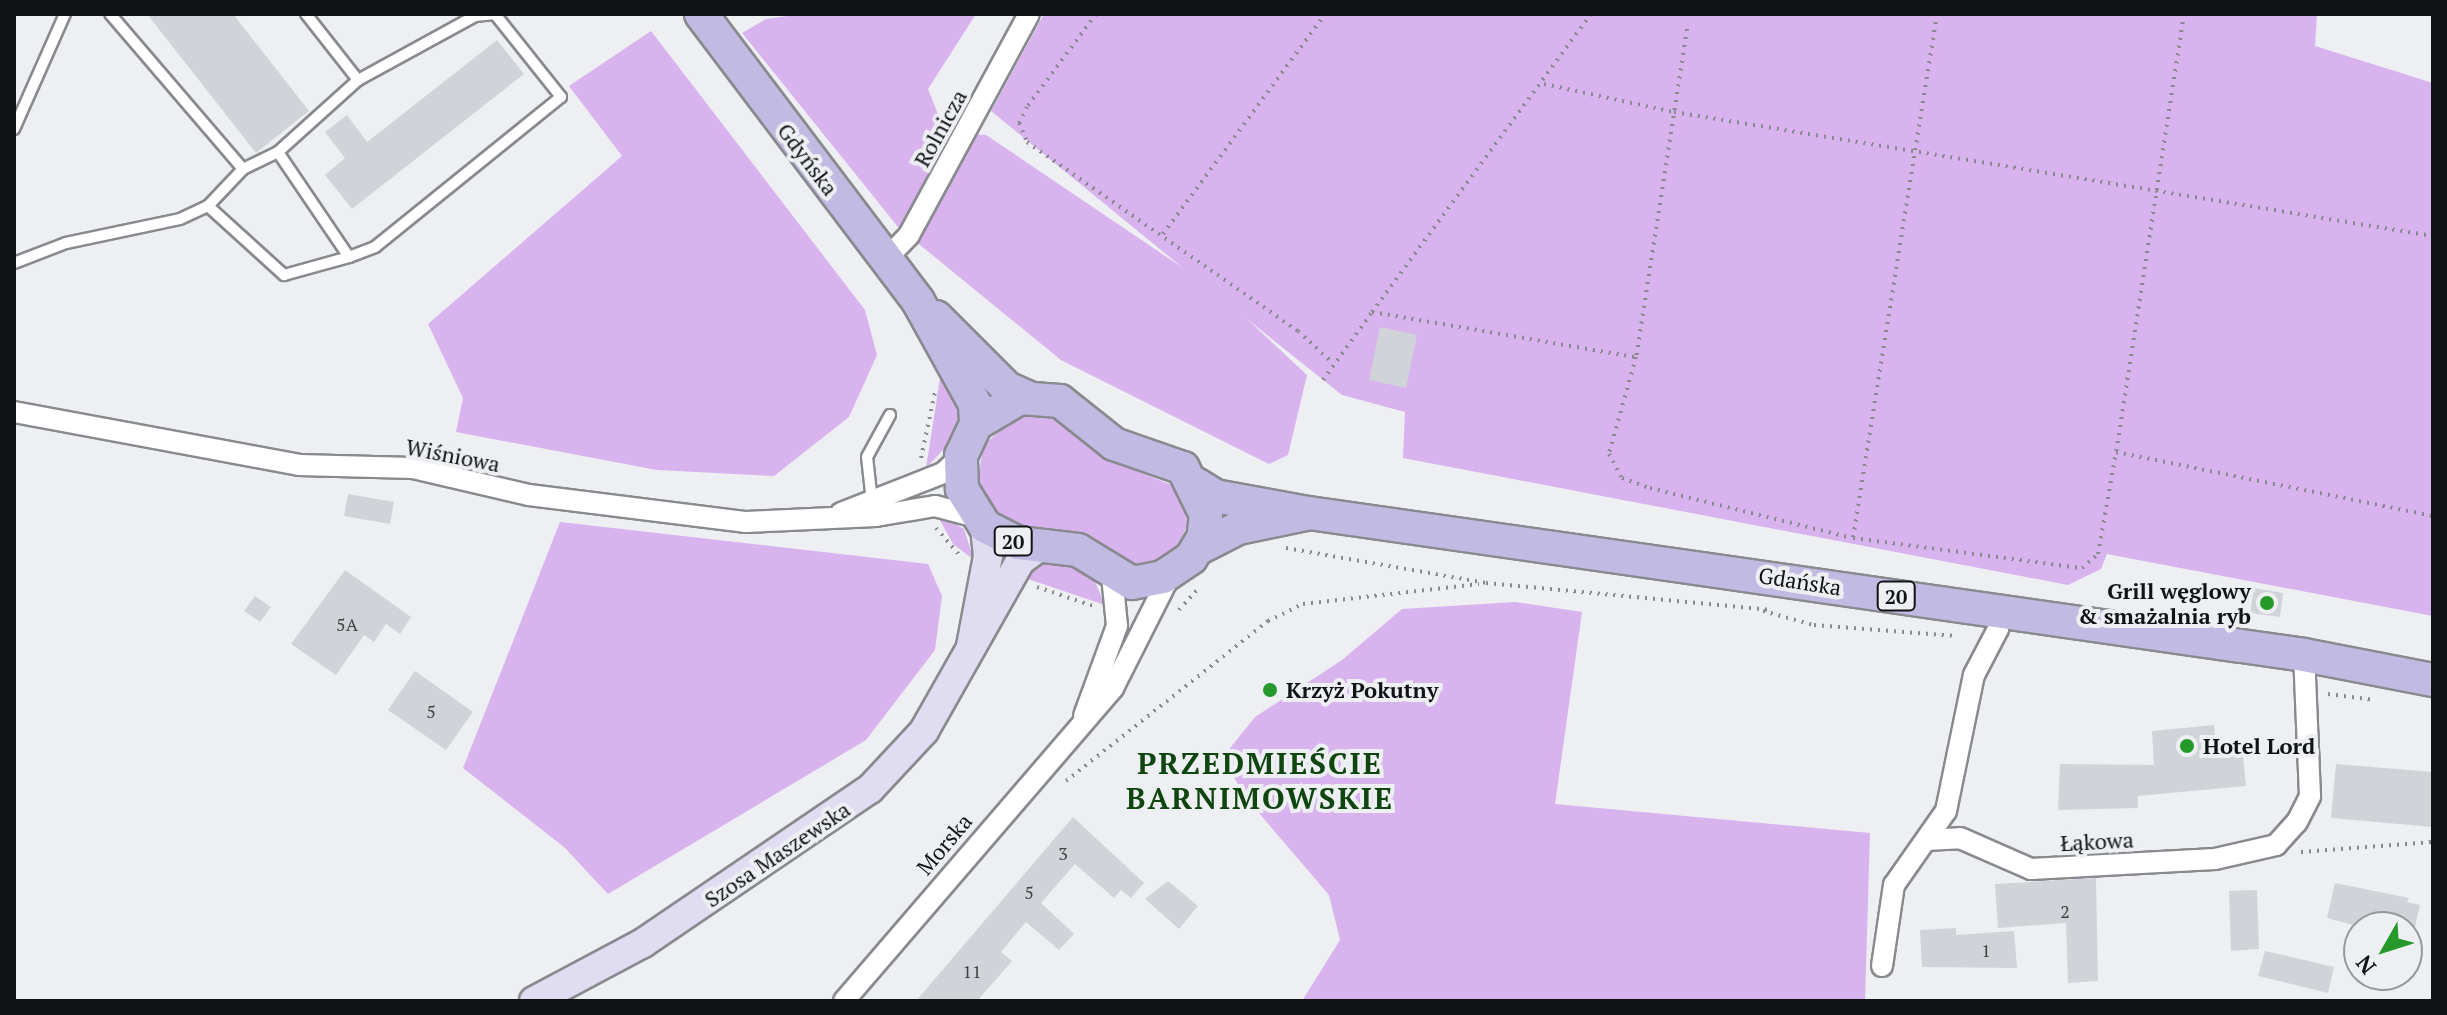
<!DOCTYPE html>
<meta charset="utf-8">
<style>
body{margin:0}
#map{position:relative;width:2447px;height:1015px;overflow:hidden;background:#edeff3;font-family:"PT Serif",serif}
div>[style]{position:absolute}
.green>*{inset:0;background:#d8b3ed}
.building>*{inset:0;background:#d0d4d8}
.path>*{height:4px;margin-top:-2px;transform-origin:0;background:repeating-linear-gradient(90deg,#898a8d 0 2px,transparent 0 8px)}
.roads{filter:drop-shadow(2px 0 #888a8e) drop-shadow(-2px 0 #888a8e) drop-shadow(0 2px #888a8e) drop-shadow(0 -2px #888a8e)}
.lane>*{height:10px;margin:-5px;padding:0 5px;transform-origin:5px;border-radius:5px;background:#fff}
.street>*{height:20px;margin:-10px;padding:0 10px;transform-origin:10px;border-radius:10px;background:#fff}
.secondary>*{height:28px;margin:-14px;padding:0 14px;transform-origin:14px;border-radius:14px;background:#e0ddf2}
.primary>*{height:32px;margin:-16px;padding:0 16px;transform-origin:16px;border-radius:16px;background:#c1bbe4}
.dots>*{width:22px;height:22px;translate:-50% -50%;box-sizing:border-box;border:4px solid #edeff3;border-radius:50%}
span{translate:-50% -50%;white-space:nowrap;text-align:center;line-height:1.15;-webkit-text-stroke:8px #edeff3;paint-order:stroke}
.number-label{font-size:18px;color:#414245}
.number-label span{-webkit-text-stroke-width:0}
.shield-label span{padding:2px 6px;background:#edeff3;border:2px solid;border-radius:6px;-webkit-text-stroke-width:0}
.shield-label{font-size:20px;color:#111214;font-weight:700}
.street-label{font-size:22px;color:#111214}
.poi-label{font-size:22px;color:#111214;font-weight:700}
.right{translate:-100% -50%;text-align:right}
.left{translate:0 -50%;text-align:left}
.district-label{font-size:30px;color:#0f4610;font-weight:700;letter-spacing:2px}
.frame{position:absolute;inset:0;border:16px solid #111214;pointer-events:none}
.north{position:absolute;left:2343px;top:911px;width:80px;height:80px;box-sizing:border-box;background:#edeff3;border:2px solid #95979a;border-radius:50%;rotate:231deg;font-size:22px;font-weight:700;line-height:32px;text-align:center;color:#111214}
.north::after{content:'';display:block;margin:auto;width:28px;height:36px;background:#259929;clip-path:polygon(50% 0,100% 100%,50% 72%,0 100%)}
</style>
<div id="map">
<div class="green">
<div style="clip-path:polygon(802px 14px,976px 14px,928px 89px,945px 132px,986px 135px,1183px 268px,991px 111px,1044px 14px,2317px 14px,2315px 46px,2433px 83px,2433px 616px,2107px 554px,2101px 569px,2068px 585px,1403px 458px,1405px 412px,1342px 395px,1247px 319px,1307px 375px,1288px 455px,1269px 464px,1061px 360px,898px 227px,742px 33px,766px 19px)"></div>
<div style="clip-path:polygon(651px 31px,865px 310px,877px 355px,849px 417px,774px 476px,657px 470px,456px 432px,463px 398px,428px 324px,622px 156px,569px 86px)"></div>
<div style="clip-path:polygon(941px 372px,964px 400px,957px 435px,926px 468px)"></div>
<div style="clip-path:polygon(1040px 414px,1068px 426px,1106px 459px,1177px 487px,1188px 523px,1177px 549px,1148px 566px,1129px 564px,1082px 535px,1018px 525px,994px 510px,978px 482px,983px 446px,1013px 418px)"></div>
<div style="clip-path:polygon(936px 513px,964px 529px,974px 560px,953px 544px)"></div>
<div style="clip-path:polygon(560px 522px,928px 564px,942px 596px,935px 650px,866px 740px,608px 894px,564px 847px,463px 768px)"></div>
<div style="clip-path:polygon(1061px 558px,1093px 577px,1105px 605px,1019px 576px,1038px 561px)"></div>
<div style="clip-path:polygon(1515px 602px,1582px 612px,1555px 804px,1870px 833px,1865px 1001px,1302px 1001px,1340px 940px,1329px 895px,1247px 799px,1222px 758px,1255px 717px,1342px 660px,1402px 609px)"></div>
</div>
<div class="building">
<div style="clip-path:polygon(147px 14px,233px 14px,309px 111px,256px 153px)"></div>
<div style="clip-path:polygon(497px 40px,524px 74px,352px 209px,325px 175px,345px 158px,325px 132px,347px 115px,367px 142px)"></div>
<div style="clip-path:polygon(1380px 327px,1417px 335px,1406px 388px,1369px 380px)"></div>
<div style="clip-path:polygon(348px 494px,394px 502px,390px 524px,344px 516px)"></div>
<div style="clip-path:polygon(345px 570px,411px 617px,400px 634px,386px 624px,374px 642px,364px 635px,336px 675px,291px 644px)"></div>
<div style="clip-path:polygon(2254px 588px,2283px 593px,2280px 617px,2250px 613px)"></div>
<div style="clip-path:polygon(255px 596px,271px 607px,260px 622px,244px 611px)"></div>
<div style="clip-path:polygon(415px 671px,473px 712px,446px 750px,388px 710px)"></div>
<div style="clip-path:polygon(2214px 725px,2216px 747px,2242px 745px,2246px 786px,2138px 796px,2138px 808px,2058px 810px,2060px 764px,2154px 765px,2152px 731px)"></div>
<div style="clip-path:polygon(2336px 764px,2433px 772px,2433px 827px,2331px 818px)"></div>
<div style="clip-path:polygon(1073px 817px,1144px 883px,1131px 898px,1121px 890px,1114px 898px,1075px 864px,1041px 903px,1074px 934px,1059px 950px,1026px 922px,1001px 952px,1012px 961px,977px 1001px,916px 1001px)"></div>
<div style="clip-path:polygon(2096px 878px,2098px 981px,2068px 983px,2066px 923px,1998px 928px,1995px 884px)"></div>
<div style="clip-path:polygon(1168px 881px,1198px 906px,1179px 929px,1145px 899px)"></div>
<div style="clip-path:polygon(2335px 883px,2409px 898px,2407px 902px,2420px 905px,2415px 927px,2361px 927px,2327px 918px)"></div>
<div style="clip-path:polygon(2257px 890px,2259px 949px,2231px 951px,2229px 891px)"></div>
<div style="clip-path:polygon(1956px 928px,1956px 935px,2014px 931px,2017px 968px,1922px 967px,1920px 930px)"></div>
<div style="clip-path:polygon(2265px 951px,2334px 967px,2328px 993px,2258px 976px)"></div>
</div>
<div class="path">
<div style="left:1096px;top:14px;width:116px;rotate:126.6deg"></div>
<div style="left:1027px;top:107px;width:18px;rotate:117deg"></div>
<div style="left:1019px;top:123px;width:21px;rotate:67deg"></div>
<div style="left:1027px;top:142px;width:330px;rotate:34.9deg"></div>
<div style="left:1298px;top:331px;width:47px;rotate:42.4deg"></div>
<div style="left:1937px;top:14px;width:531px;rotate:99.11deg"></div>
<div style="left:1853px;top:538px;width:231px;rotate:7.5deg"></div>
<div style="left:2082px;top:568px;width:21px;rotate:-41deg"></div>
<div style="left:2098px;top:554px;width:104px;rotate:-80deg"></div>
<div style="left:2184px;top:14px;width:443px;rotate:98.8deg"></div>
<div style="left:2116px;top:452px;width:323px;rotate:11.4deg"></div>
<div style="left:1687px;top:29px;width:332px;rotate:98.8deg"></div>
<div style="left:1636px;top:357px;width:101px;rotate:105.6deg"></div>
<div style="left:1609px;top:454px;width:27px;rotate:62deg"></div>
<div style="left:1622px;top:478px;width:30px;rotate:20deg"></div>
<div style="left:1650px;top:488px;width:208px;rotate:13.9deg"></div>
<div style="left:1544px;top:84px;width:133px;rotate:12.2deg"></div>
<div style="left:1674px;top:112px;width:769px;rotate:9.28deg"></div>
<div style="left:1163px;top:234px;width:273px;rotate:-53.6deg"></div>
<div style="left:1372px;top:312px;width:370px;rotate:-53.7deg"></div>
<div style="left:1323px;top:380px;width:84px;rotate:-54.2deg"></div>
<div style="left:1372px;top:312px;width:268px;rotate:9.7deg"></div>
<div style="left:921px;top:458px;width:67px;rotate:-78deg"></div>
<div style="left:936px;top:528px;width:40px;rotate:49deg"></div>
<div style="left:1286px;top:548px;width:203px;rotate:9.9deg"></div>
<div style="left:1486px;top:583px;width:284px;rotate:5.4deg"></div>
<div style="left:1037px;top:587px;width:59px;rotate:18.7deg"></div>
<div style="left:1179px;top:610px;width:27px;rotate:-48deg"></div>
<div style="left:1763px;top:611px;width:53px;rotate:15.4deg"></div>
<div style="left:1814px;top:625px;width:142px;rotate:4.4deg"></div>
<div style="left:2328px;top:694px;width:47px;rotate:7.3deg"></div>
<div style="left:1066px;top:781px;width:258px;rotate:-38.4deg"></div>
<div style="left:1268px;top:621px;width:39px;rotate:-26deg"></div>
<div style="left:1303px;top:604px;width:177px;rotate:-6.5deg"></div>
<div style="left:2301px;top:852px;width:132px;rotate:-4.3deg"></div>
</div>
<div class="roads">
<div class="lane">
<div style="left:14px;top:129px;width:126px;rotate:-66.1deg"></div>
<div style="left:278px;top:152px;width:108px;rotate:-42deg"></div>
<div style="left:358px;top:80px;width:84px;rotate:-128.2deg"></div>
<div style="left:208px;top:206px;width:103px;rotate:42.2deg"></div>
<div style="left:284px;top:275px;width:67px;rotate:-15.5deg"></div>
<div style="left:349px;top:257px;width:127px;rotate:-124.1deg"></div>
<div style="left:278px;top:152px;width:39px;rotate:154deg"></div>
<div style="left:349px;top:257px;width:28px;rotate:-21deg"></div>
<div style="left:375px;top:247px;width:239px;rotate:-38.9deg"></div>
<div style="left:561px;top:97px;width:106px;rotate:-128.5deg"></div>
<div style="left:495px;top:14px;width:20px;rotate:174deg"></div>
<div style="left:475px;top:16px;width:133px;rotate:151.3deg"></div>
<div style="left:14px;top:263px;width:56px;rotate:-21deg"></div>
<div style="left:66px;top:243px;width:116px;rotate:-11.9deg"></div>
<div style="left:180px;top:219px;width:31px;rotate:-25deg"></div>
<div style="left:208px;top:206px;width:51px;rotate:-46.6deg"></div>
<div style="left:243px;top:169px;width:204px;rotate:-130.6deg"></div>
<div style="left:872px;top:502px;width:45px;rotate:-96.3deg"></div>
<div style="left:867px;top:457px;width:48px;rotate:-61.3deg"></div>
</div>
<div class="street">
<div style="left:886px;top:259px;width:33px;rotate:-46deg"></div>
<div style="left:909px;top:235px;width:251px;rotate:-61.5deg"></div>
<div style="left:14px;top:412px;width:290px;rotate:10.5deg"></div>
<div style="left:299px;top:465px;width:114px;rotate:1.5deg"></div>
<div style="left:413px;top:468px;width:119px;rotate:13.1deg"></div>
<div style="left:529px;top:495px;width:219px;rotate:7.1deg"></div>
<div style="left:746px;top:522px;width:130px;rotate:-2.6deg"></div>
<div style="left:876px;top:516px;width:60px;rotate:-9.6deg"></div>
<div style="left:935px;top:506px;width:42px;rotate:15deg"></div>
<div style="left:841px;top:513px;width:110px;rotate:-21.4deg"></div>
<div style="left:943px;top:473px;width:25px;rotate:-43deg"></div>
<div style="left:1084px;top:716px;width:96px;rotate:-69.9deg"></div>
<div style="left:1117px;top:626px;width:51px;rotate:-95.6deg"></div>
<div style="left:1926px;top:840px;width:34px;rotate:-3deg"></div>
<div style="left:1960px;top:838px;width:77px;rotate:23.6deg"></div>
<div style="left:2031px;top:869px;width:184px;rotate:-3.1deg"></div>
<div style="left:2215px;top:859px;width:63px;rotate:-12.9deg"></div>
<div style="left:2276px;top:845px;width:31px;rotate:-48deg"></div>
<div style="left:2297px;top:822px;width:29px;rotate:-63deg"></div>
<div style="left:2310px;top:796px;width:141px;rotate:-92.4deg"></div>
<div style="left:1882px;top:966px;width:82px;rotate:-81.6deg"></div>
<div style="left:1894px;top:885px;width:90px;rotate:-54.9deg"></div>
<div style="left:1946px;top:811px;width:139px;rotate:-78.4deg"></div>
<div style="left:1974px;top:675px;width:52px;rotate:-62.4deg"></div>
<div style="left:1998px;top:629px;width:17px;rotate:-83deg"></div>
<div style="left:844px;top:1001px;width:413px;rotate:-49.3deg"></div>
<div style="left:1113px;top:688px;width:127px;rotate:-63.2deg"></div>
</div>
<div class="secondary">
<div style="left:971px;top:646px;width:92px;rotate:-79.3deg"></div>
<div style="left:988px;top:556px;width:30px;rotate:-96deg"></div>
<div style="left:534px;top:1001px;width:123px;rotate:-28deg"></div>
<div style="left:643px;top:943px;width:274px;rotate:-34.2deg"></div>
<div style="left:870px;top:789px;width:79px;rotate:-47deg"></div>
<div style="left:924px;top:731px;width:195px;rotate:-60.5deg"></div>
<div style="left:1020px;top:561px;width:29px;rotate:-36deg"></div>
</div>
<div class="primary">
<div style="left:701px;top:14px;width:360px;rotate:52.9deg"></div>
<div style="left:918px;top:301px;width:118px;rotate:61deg"></div>
<div style="left:975px;top:404px;width:20px;rotate:87deg"></div>
<div style="left:936px;top:317px;width:100px;rotate:45deg"></div>
<div style="left:1007px;top:388px;width:24px;rotate:24deg"></div>
<div style="left:1020px;top:398px;width:40px;rotate:4.3deg"></div>
<div style="left:1060px;top:401px;width:69px;rotate:38.5deg"></div>
<div style="left:1114px;top:444px;width:73px;rotate:19.2deg"></div>
<div style="left:1183px;top:468px;width:52px;rotate:63.9deg"></div>
<div style="left:1206px;top:515px;width:23px;rotate:97deg"></div>
<div style="left:1203px;top:538px;width:23px;rotate:121deg"></div>
<div style="left:1191px;top:558px;width:34px;rotate:146deg"></div>
<div style="left:1163px;top:577px;width:32px;rotate:169deg"></div>
<div style="left:1132px;top:583px;width:63px;rotate:-148.6deg"></div>
<div style="left:1078px;top:550px;width:60px;rotate:-173.3deg"></div>
<div style="left:1018px;top:543px;width:37px;rotate:-153deg"></div>
<div style="left:985px;top:526px;width:44px;rotate:-121.9deg"></div>
<div style="left:962px;top:489px;width:33px;rotate:-92deg"></div>
<div style="left:961px;top:456px;width:35px;rotate:-65deg"></div>
<div style="left:976px;top:424px;width:51px;rotate:-30.6deg"></div>
<div style="left:1196px;top:484px;width:22px;rotate:32deg"></div>
<div style="left:1215px;top:496px;width:96px;rotate:10.3deg"></div>
<div style="left:1309px;top:513px;width:1005px;rotate:8.12deg"></div>
<div style="left:2304px;top:655px;width:131px;rotate:11deg"></div>
<div style="left:1199px;top:548px;width:44px;rotate:-27.1deg"></div>
<div style="left:1238px;top:528px;width:69px;rotate:-11.6deg"></div>
</div>
</div>
<div class="dots">
<div style="left:2267px;top:603px;background:#259929"></div>
<div style="left:1270px;top:690px;background:#259929"></div>
<div style="left:2187px;top:746px;background:#259929"></div>
</div>
<div class="number-label">
<span style="left:347px;top:624px">5A</span>
<span style="left:431px;top:711px">5</span>
<span style="left:1063px;top:853px">3</span>
<span style="left:1029px;top:892px">5</span>
<span style="left:2065px;top:911px">2</span>
<span style="left:1986px;top:950px">1</span>
<span style="left:972px;top:971px">11</span>
</div>
<div class="shield-label">
<span style="left:1013px;top:541px">20</span>
<span style="left:1896px;top:596px">20</span>
</div>
<div class="street-label">
<span style="left:940px;top:128px;rotate:-61deg">Rolnicza</span>
<span style="left:808px;top:159px;rotate:53deg">Gdyńska</span>
<span style="left:453px;top:455px;rotate:11deg">Wiśniowa</span>
<span style="left:1800px;top:581px;rotate:9deg">Gdańska</span>
<span style="left:2097px;top:841px;rotate:-3deg">Łąkowa</span>
<span style="left:944px;top:844px;rotate:-50deg">Morska</span>
<span style="left:777px;top:854px;rotate:-34deg">Szosa Maszewska</span>
</div>
<div class="poi-label">
<span class="right" style="left:2251px;top:603px">Grill węglowy<br>&amp; smażalnia ryb</span>
<span class="left" style="left:1286px;top:690px">Krzyż Pokutny</span>
<span class="left" style="left:2203px;top:746px">Hotel Lord</span>
</div>
<div class="district-label">
<span style="left:1260px;top:780px">PRZEDMIEŚCIE<br>BARNIMOWSKIE</span>
</div>
<div class="frame"></div>
<div class="north">N</div>
</div>
